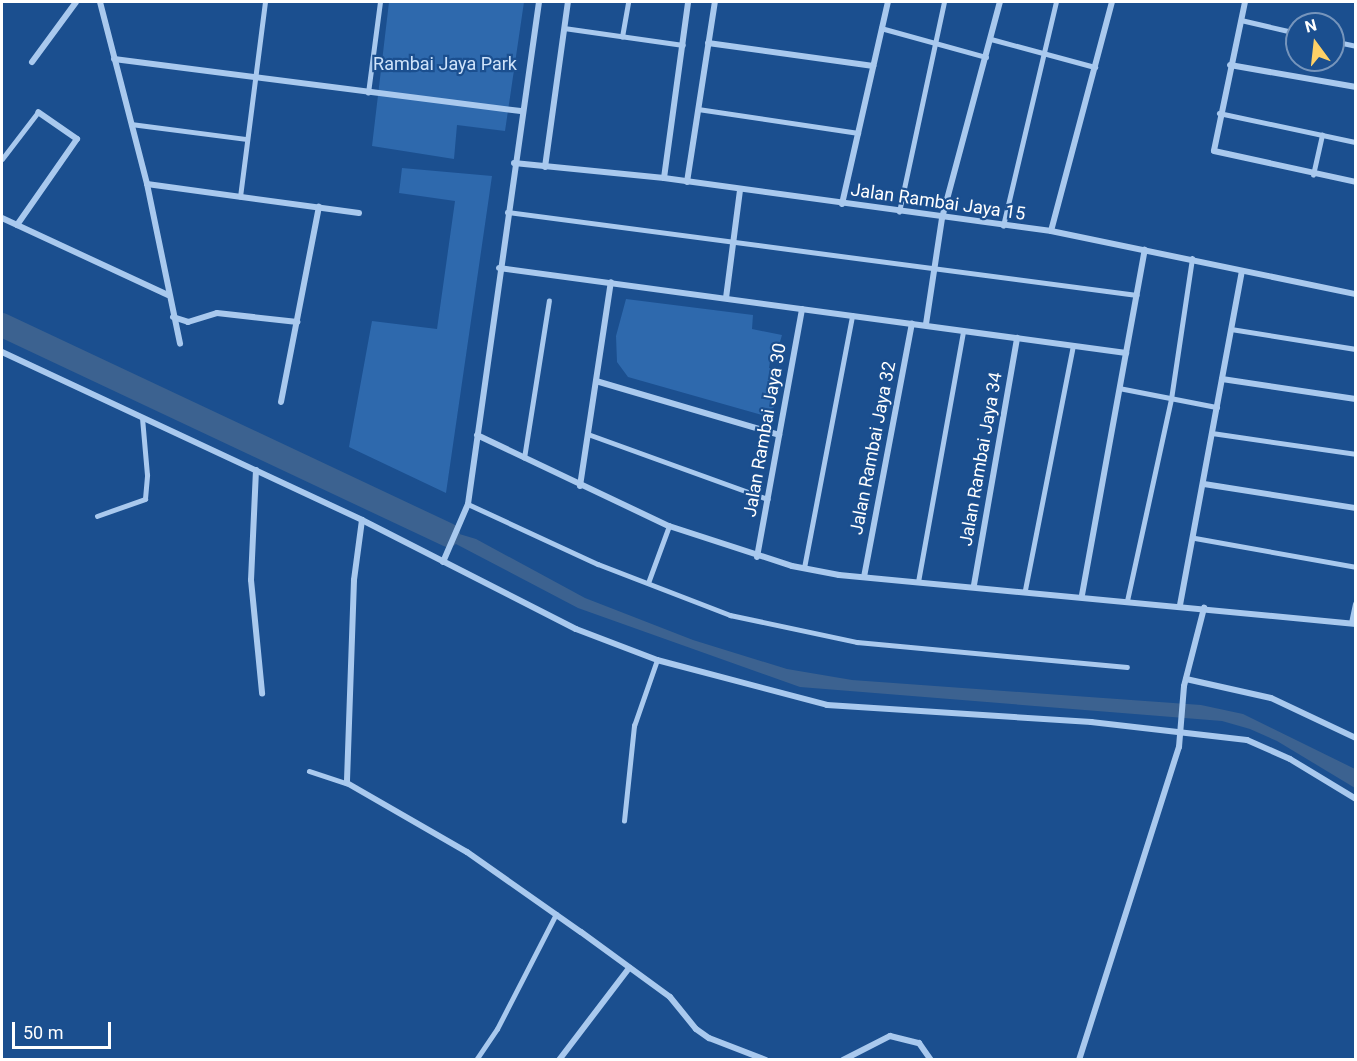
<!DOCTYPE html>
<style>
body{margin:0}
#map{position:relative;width:1357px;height:1061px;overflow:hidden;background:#1b4f8f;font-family:Roboto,sans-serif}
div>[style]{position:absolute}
.green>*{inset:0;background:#2e69ad}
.water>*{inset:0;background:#3c6290}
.river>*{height:24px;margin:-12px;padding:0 12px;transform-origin:12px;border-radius:12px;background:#3c6290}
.service>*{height:4.5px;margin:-2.25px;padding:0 2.25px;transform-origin:2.25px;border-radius:2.25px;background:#a9c9ee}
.minor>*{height:6px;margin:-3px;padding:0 3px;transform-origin:3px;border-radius:3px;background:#a9c9ee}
span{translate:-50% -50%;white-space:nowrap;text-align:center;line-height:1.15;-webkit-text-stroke:4.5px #1b4f8f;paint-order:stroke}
.park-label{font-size:18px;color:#cfe3fa}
.street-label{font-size:18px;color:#fff}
.frame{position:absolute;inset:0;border:3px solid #fff;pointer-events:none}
.north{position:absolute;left:1285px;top:12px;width:60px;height:60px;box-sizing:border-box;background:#1b4f8f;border:2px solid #7695bc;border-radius:50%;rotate:345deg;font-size:16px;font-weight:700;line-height:24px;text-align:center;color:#fff}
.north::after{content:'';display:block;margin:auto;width:21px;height:27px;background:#ffd166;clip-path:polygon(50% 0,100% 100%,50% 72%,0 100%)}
.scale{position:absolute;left:12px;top:1022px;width:99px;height:27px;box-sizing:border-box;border:3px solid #fff;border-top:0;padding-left:8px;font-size:18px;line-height:21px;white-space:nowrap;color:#fff;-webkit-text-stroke:4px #1b4f8f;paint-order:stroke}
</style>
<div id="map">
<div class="green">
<div style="clip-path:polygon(389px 2px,524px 2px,505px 131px,457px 125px,454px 159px,372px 146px)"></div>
<div style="clip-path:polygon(402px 168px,492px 176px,446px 493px,349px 447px,372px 321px,437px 329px,455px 201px,399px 193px)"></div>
<div style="clip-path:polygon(626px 299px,753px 315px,752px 329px,782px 335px,780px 342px,773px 342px,769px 368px,780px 371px,774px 407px,762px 415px,628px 377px,617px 362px,616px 336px)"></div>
</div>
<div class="water">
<div style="clip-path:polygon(436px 527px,476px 539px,585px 598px,693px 640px,787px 669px,852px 680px,1201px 705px,1243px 714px,1355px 769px,1355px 788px,1277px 741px,1250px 729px,1222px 721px,800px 687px,578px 608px,433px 532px)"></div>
</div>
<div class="river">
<div style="left:2px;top:325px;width:493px;rotate:25.2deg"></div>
</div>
<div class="service">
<div style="left:1241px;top:20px;width:57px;rotate:13.1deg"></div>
<div style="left:564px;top:28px;width:120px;rotate:8.1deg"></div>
<div style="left:881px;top:28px;width:109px;rotate:15.4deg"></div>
<div style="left:622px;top:37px;width:36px;rotate:-80deg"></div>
<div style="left:991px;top:39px;width:108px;rotate:15.1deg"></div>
<div style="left:1333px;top:41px;width:24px;rotate:12deg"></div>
<div style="left:368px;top:93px;width:92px;rotate:-82.5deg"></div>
<div style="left:698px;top:109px;width:162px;rotate:8.5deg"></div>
<div style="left:1219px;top:113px;width:140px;rotate:12deg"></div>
<div style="left:131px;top:124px;width:117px;rotate:7.4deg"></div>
<div style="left:2px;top:159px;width:59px;rotate:-52.5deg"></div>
<div style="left:1313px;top:175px;width:41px;rotate:-77.3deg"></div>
<div style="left:240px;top:197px;width:197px;rotate:-82.7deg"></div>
<div style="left:507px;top:212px;width:635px;rotate:7.51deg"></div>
<div style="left:899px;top:212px;width:215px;rotate:-77.9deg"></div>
<div style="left:1003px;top:226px;width:230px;rotate:-76.7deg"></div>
<div style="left:1231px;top:329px;width:127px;rotate:9.1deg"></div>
<div style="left:1119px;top:388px;width:100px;rotate:11deg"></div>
<div style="left:1212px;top:433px;width:146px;rotate:8.3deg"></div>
<div style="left:588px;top:434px;width:191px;rotate:19.9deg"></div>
<div style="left:524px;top:458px;width:159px;rotate:-81deg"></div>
<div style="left:468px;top:504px;width:143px;rotate:24.8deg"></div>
<div style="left:598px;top:564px;width:142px;rotate:21.1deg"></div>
<div style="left:730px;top:615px;width:130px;rotate:12deg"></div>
<div style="left:857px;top:642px;width:271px;rotate:5.3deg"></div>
<div style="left:97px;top:516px;width:51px;rotate:-19.5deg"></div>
<div style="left:145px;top:499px;width:24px;rotate:-85deg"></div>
<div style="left:147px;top:475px;width:57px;rotate:-95deg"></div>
<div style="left:1195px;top:538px;width:164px;rotate:10.2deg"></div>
<div style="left:804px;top:568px;width:257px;rotate:-79.2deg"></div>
<div style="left:918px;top:582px;width:255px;rotate:-79.8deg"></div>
<div style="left:648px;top:583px;width:61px;rotate:-69.8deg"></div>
<div style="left:1025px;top:590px;width:249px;rotate:-78.9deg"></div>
<div style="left:1127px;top:601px;width:207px;rotate:-77.7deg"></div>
<div style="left:1171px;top:399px;width:142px;rotate:-81.5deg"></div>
<div style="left:309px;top:771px;width:40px;rotate:18deg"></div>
<div style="left:624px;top:821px;width:96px;rotate:-84deg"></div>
<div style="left:634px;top:726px;width:70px;rotate:-70.8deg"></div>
<div style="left:476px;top:1060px;width:37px;rotate:-56deg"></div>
<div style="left:497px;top:1029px;width:129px;rotate:-62.8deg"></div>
</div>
<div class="minor">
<div style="left:100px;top:2px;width:188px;rotate:75.5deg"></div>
<div style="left:147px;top:184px;width:163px;rotate:78.3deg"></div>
<div style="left:1245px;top:2px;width:152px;rotate:101.8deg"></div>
<div style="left:1214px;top:151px;width:145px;rotate:12.3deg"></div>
<div style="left:708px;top:43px;width:167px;rotate:7.9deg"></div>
<div style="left:114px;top:59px;width:410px;rotate:7.3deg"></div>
<div style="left:32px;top:62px;width:74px;rotate:-53.7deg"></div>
<div style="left:1230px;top:65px;width:128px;rotate:9.9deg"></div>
<div style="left:514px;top:163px;width:151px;rotate:5.7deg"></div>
<div style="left:664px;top:178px;width:391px;rotate:7.8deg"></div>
<div style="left:1051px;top:231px;width:311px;rotate:11.7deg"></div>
<div style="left:545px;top:167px;width:167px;rotate:-82.1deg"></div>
<div style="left:664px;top:178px;width:178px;rotate:-82.2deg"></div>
<div style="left:687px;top:182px;width:182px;rotate:-81.2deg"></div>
<div style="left:147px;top:184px;width:214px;rotate:7.8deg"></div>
<div style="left:842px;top:204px;width:207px;rotate:-77.2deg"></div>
<div style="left:2px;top:218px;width:183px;rotate:24.9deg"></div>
<div style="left:17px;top:225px;width:105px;rotate:-55.1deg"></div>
<div style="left:77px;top:139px;width:47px;rotate:-145.3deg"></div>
<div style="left:1051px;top:231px;width:237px;rotate:-75.1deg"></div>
<div style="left:499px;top:268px;width:633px;rotate:7.72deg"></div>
<div style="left:726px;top:298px;width:109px;rotate:-82.6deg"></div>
<div style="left:173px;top:317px;width:16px;rotate:18deg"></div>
<div style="left:188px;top:322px;width:30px;rotate:-17deg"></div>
<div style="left:217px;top:313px;width:81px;rotate:6.4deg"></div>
<div style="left:926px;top:324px;width:107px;rotate:-81.4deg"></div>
<div style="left:942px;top:218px;width:224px;rotate:-75deg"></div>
<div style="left:2px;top:352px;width:397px;rotate:25deg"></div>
<div style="left:362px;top:520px;width:240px;rotate:27deg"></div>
<div style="left:576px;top:629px;width:87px;rotate:20.9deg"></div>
<div style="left:657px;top:660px;width:176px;rotate:14.8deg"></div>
<div style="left:827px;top:705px;width:265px;rotate:3.7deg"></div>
<div style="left:1091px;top:722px;width:157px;rotate:6.6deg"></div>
<div style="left:1247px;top:740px;width:47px;rotate:23.8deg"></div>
<div style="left:1290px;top:759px;width:77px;rotate:31.2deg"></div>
<div style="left:1222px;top:379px;width:135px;rotate:8.5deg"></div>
<div style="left:596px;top:381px;width:191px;rotate:16.4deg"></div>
<div style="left:281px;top:402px;width:199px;rotate:-79deg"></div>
<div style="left:477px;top:435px;width:212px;rotate:25.4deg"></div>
<div style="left:669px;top:526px;width:129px;rotate:18deg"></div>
<div style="left:792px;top:566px;width:48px;rotate:10.8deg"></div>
<div style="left:839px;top:575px;width:519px;rotate:5.41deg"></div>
<div style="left:256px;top:470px;width:110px;rotate:92.6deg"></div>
<div style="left:251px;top:580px;width:114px;rotate:84.4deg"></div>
<div style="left:1204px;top:484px;width:154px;rotate:9deg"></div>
<div style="left:580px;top:486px;width:206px;rotate:-81.4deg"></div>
<div style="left:362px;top:520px;width:61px;rotate:97.6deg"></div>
<div style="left:354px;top:580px;width:203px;rotate:92deg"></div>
<div style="left:347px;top:783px;width:138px;rotate:29.9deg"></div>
<div style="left:467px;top:852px;width:139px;rotate:35.1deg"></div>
<div style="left:581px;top:932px;width:110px;rotate:36.1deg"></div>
<div style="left:670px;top:997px;width:41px;rotate:50.9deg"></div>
<div style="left:696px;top:1029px;width:16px;rotate:35deg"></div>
<div style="left:709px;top:1038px;width:61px;rotate:21.1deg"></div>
<div style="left:757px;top:557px;width:252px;rotate:-79.7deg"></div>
<div style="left:443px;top:562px;width:63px;rotate:-66.7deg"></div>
<div style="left:468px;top:504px;width:507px;rotate:-81.95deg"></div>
<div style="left:864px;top:577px;width:258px;rotate:-79.3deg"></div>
<div style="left:974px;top:585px;width:251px;rotate:-80.1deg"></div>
<div style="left:1082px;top:595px;width:351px;rotate:-79.7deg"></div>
<div style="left:1180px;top:605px;width:339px;rotate:-79.5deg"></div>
<div style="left:1352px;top:623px;width:19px;rotate:-78deg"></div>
<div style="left:1186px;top:679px;width:87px;rotate:12.6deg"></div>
<div style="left:1271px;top:698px;width:94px;rotate:25.2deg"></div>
<div style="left:559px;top:1060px;width:116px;rotate:-52.7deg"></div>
<div style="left:843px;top:1060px;width:53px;rotate:-27.1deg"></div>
<div style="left:890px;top:1036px;width:30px;rotate:14deg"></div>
<div style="left:919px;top:1043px;width:21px;rotate:55deg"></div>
<div style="left:1079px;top:1060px;width:329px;rotate:-72.3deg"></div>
<div style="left:1179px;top:747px;width:61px;rotate:-85.3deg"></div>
<div style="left:1184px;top:686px;width:81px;rotate:-75.6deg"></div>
</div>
<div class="park-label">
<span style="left:445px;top:64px">Rambai Jaya Park</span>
</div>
<div class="street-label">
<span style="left:938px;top:202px;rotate:8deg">Jalan Rambai Jaya 15</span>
<span style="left:765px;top:430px;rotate:-80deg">Jalan Rambai Jaya 30</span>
<span style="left:873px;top:448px;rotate:-79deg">Jalan Rambai Jaya 32</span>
<span style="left:981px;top:459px;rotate:-80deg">Jalan Rambai Jaya 34</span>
</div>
<div class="frame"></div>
<div class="north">N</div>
<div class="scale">50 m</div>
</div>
